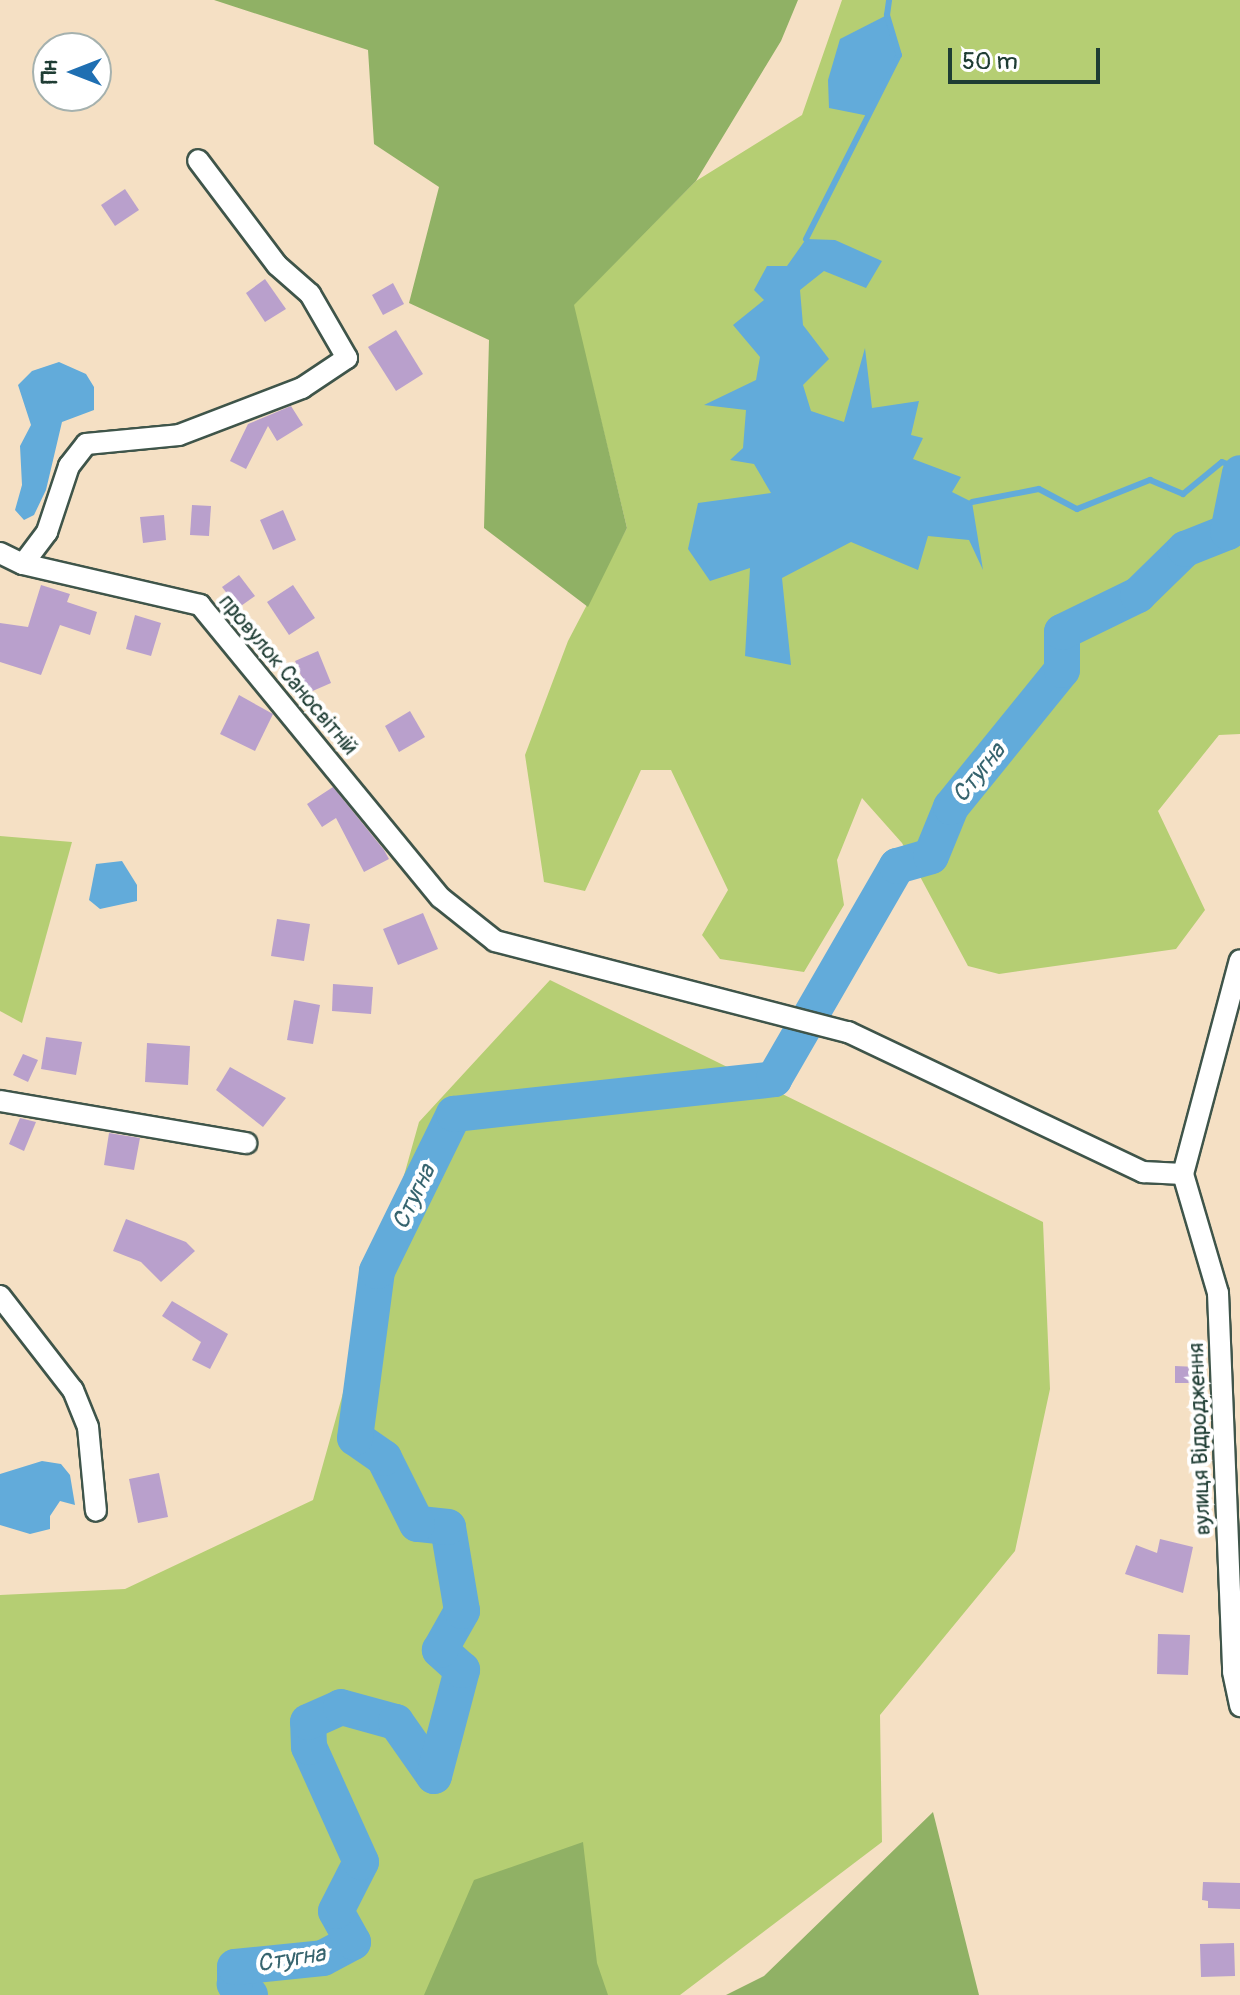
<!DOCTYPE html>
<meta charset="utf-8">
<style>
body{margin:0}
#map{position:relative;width:1240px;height:1995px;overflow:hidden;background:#f5e0c4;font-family:Pangolin,sans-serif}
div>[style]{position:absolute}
.green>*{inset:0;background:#b5ce73}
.forest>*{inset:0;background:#90b165}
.water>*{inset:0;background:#62abda}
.stream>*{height:6px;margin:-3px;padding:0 3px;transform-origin:3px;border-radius:3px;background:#62abda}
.river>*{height:36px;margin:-18px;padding:0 18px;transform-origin:18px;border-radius:18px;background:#62abda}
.building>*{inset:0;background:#b9a0cc}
.roads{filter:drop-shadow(2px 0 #3f554a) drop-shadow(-2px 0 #3f554a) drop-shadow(0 2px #3f554a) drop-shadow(0 -2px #3f554a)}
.minor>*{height:20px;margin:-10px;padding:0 10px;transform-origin:10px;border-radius:10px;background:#fff}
span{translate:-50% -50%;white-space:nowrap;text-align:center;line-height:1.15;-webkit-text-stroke:8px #fff;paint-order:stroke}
.street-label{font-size:22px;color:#1f3d34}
.water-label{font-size:24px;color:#36646e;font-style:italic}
.north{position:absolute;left:32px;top:32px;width:80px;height:80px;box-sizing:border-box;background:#fff;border:2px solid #a5b1ae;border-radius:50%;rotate:270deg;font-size:22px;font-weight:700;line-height:32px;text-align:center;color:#1f3d34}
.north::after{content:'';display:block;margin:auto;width:28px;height:36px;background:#1f6fb2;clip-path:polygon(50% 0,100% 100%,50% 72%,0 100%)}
.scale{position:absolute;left:948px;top:48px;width:152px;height:36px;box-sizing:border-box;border:4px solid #1f3d34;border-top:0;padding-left:10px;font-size:24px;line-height:28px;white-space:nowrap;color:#1f3d34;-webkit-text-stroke:6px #fff;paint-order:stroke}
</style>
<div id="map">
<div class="green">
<div style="clip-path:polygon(842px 0,1240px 0,1240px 734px,1219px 735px,1158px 811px,1205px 910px,1176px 949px,999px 974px,968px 966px,902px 843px,862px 798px,837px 860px,844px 905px,804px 972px,720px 959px,702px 935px,728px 890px,671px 770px,641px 770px,585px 891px,544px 882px,525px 755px,568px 641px,627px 528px,573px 305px,696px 181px,802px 115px)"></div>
<div style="clip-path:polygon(0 836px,72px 842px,22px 1023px,0 1011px)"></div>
<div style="clip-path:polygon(550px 980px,1043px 1222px,1050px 1389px,1015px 1551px,880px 1715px,882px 1842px,680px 1995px,0 1995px,0 1595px,125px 1589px,313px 1500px,419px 1122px)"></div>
</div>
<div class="forest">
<div style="clip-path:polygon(214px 0,798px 0,781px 41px,696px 181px,574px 305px,627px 528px,588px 607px,484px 528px,489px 340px,409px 303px,439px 187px,374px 144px,368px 50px)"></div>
<div style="clip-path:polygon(933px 1812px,979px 1995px,726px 1995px,764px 1976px)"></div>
<div style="clip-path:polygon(583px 1842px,597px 1963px,608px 1995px,424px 1995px,474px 1880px)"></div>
</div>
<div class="water">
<div style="clip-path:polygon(887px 15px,899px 55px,869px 116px,829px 108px,828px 80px,840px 39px)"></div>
<div style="clip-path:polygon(806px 239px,835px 240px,882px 261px,866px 288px,824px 271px,800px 290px,803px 325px,829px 359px,803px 385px,811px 411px,844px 422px,865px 348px,872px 408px,919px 401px,911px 435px,923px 438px,913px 459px,961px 477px,952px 492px,972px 502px,983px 570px,969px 540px,928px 536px,918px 570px,851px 542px,782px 578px,791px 665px,745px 656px,750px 568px,710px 581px,688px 549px,698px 503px,771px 493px,754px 464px,730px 460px,743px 448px,746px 410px,704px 405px,756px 380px,760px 357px,733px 325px,764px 300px,754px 290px,767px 266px,787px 266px)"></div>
<div style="clip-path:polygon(59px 362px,86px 374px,94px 387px,94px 410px,62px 422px,46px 490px,34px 515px,24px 520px,15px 510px,22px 485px,20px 446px,31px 425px,18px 385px,32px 371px)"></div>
<div style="clip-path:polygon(122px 861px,137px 885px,137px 901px,100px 909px,89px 900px,96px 864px)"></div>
<div style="clip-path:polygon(42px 1461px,61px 1464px,70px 1475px,75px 1505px,60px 1501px,50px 1516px,50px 1529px,30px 1534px,0 1525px,0 1474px)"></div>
</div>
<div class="stream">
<div style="left:806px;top:239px;width:206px;rotate:-63.2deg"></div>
<div style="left:899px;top:55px;width:42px;rotate:-106.7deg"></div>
<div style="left:887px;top:15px;width:15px;rotate:-82deg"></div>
<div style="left:972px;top:502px;width:68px;rotate:-11deg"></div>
<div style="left:1039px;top:489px;width:43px;rotate:27.8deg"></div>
<div style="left:1077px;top:509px;width:79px;rotate:-21.7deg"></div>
<div style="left:1150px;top:480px;width:36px;rotate:23deg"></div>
<div style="left:1183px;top:494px;width:50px;rotate:-39.4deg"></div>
<div style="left:1222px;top:462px;width:19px;rotate:21deg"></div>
</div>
<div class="river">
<div style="left:250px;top:1995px;width:19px;rotate:-144deg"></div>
<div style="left:235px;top:1984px;width:17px;rotate:-90deg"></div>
<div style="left:235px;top:1967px;width:88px;rotate:-5.8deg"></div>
<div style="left:323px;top:1958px;width:34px;rotate:-28deg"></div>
<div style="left:353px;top:1942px;width:35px;rotate:-119deg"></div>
<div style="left:336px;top:1911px;width:55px;rotate:-63deg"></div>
<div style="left:361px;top:1862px;width:126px;rotate:-114.3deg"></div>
<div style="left:309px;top:1747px;width:25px;rotate:-92deg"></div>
<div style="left:308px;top:1722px;width:36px;rotate:-24deg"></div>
<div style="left:341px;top:1707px;width:57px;rotate:15.3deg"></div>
<div style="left:396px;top:1722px;width:66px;rotate:54.9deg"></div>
<div style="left:434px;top:1776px;width:110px;rotate:-75.2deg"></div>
<div style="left:462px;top:1670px;width:30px;rotate:-138deg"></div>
<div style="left:440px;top:1650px;width:45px;rotate:-60.6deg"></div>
<div style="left:462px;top:1611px;width:85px;rotate:-99.5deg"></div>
<div style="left:448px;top:1527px;width:31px;rotate:-174deg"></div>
<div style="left:417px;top:1524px;width:74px;rotate:-116.6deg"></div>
<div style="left:384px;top:1458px;width:35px;rotate:-145deg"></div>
<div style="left:355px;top:1438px;width:168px;rotate:-82.5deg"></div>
<div style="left:377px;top:1271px;width:175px;rotate:-63.9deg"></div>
<div style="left:454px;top:1114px;width:322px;rotate:-6.2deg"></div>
<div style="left:774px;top:1079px;width:246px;rotate:-60deg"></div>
<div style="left:897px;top:866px;width:35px;rotate:-16deg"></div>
<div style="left:931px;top:856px;width:53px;rotate:-67.8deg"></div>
<div style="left:951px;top:807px;width:176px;rotate:-51deg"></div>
<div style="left:1062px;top:670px;width:38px;rotate:-90deg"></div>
<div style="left:1062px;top:632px;width:85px;rotate:-26deg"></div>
<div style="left:1138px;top:595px;width:66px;rotate:-44.4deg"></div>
<div style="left:1185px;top:549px;width:46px;rotate:-21.6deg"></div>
<div style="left:1228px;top:532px;width:60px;rotate:-78.5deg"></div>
</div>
<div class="building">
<div style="clip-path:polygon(125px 189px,139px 210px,115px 226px,101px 205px)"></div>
<div style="clip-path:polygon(265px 279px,286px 309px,265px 322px,246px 293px)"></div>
<div style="clip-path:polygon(393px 283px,404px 304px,383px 315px,372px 295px)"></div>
<div style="clip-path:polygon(396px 330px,423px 374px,396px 391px,368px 347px)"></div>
<div style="clip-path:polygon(291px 406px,303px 425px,277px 441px,268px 426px,246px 469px,230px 461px,248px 424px)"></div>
<div style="clip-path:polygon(192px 505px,211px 506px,209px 536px,190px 535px)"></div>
<div style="clip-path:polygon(283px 510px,296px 540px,273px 550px,260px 520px)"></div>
<div style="clip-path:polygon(164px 515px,166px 540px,143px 543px,140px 517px)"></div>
<div style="clip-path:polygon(239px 575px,255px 596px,238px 608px,222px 587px)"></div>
<div style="clip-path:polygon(41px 585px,70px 594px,67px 602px,97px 612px,90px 635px,60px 625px,41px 675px,0 662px,0 623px,28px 627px)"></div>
<div style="clip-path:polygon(293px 585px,315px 618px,289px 635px,267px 602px)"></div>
<div style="clip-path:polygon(135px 615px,161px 623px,151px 656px,126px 649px)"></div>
<div style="clip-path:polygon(318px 651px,331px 683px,308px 693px,295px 661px)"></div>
<div style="clip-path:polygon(239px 695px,273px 714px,255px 751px,220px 734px)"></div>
<div style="clip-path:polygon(410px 711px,425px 737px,399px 752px,385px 726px)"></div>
<div style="clip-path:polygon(333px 787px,384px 850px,389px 859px,364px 872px,336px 818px,322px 827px,307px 804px)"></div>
<div style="clip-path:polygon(423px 913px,438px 949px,398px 965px,383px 929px)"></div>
<div style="clip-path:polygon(277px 919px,310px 924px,304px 961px,271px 956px)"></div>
<div style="clip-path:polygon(333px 984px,373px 987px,371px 1014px,332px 1011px)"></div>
<div style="clip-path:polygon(294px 1000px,320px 1005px,313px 1044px,287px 1040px)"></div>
<div style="clip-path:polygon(46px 1037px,82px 1042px,76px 1075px,41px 1069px)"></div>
<div style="clip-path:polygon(147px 1043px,190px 1046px,188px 1085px,145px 1082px)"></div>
<div style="clip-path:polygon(23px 1054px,38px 1060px,28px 1082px,13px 1075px)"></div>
<div style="clip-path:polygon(230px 1067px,286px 1098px,263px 1127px,216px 1090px)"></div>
<div style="clip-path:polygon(20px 1118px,36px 1122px,24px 1151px,9px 1144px)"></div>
<div style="clip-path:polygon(109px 1133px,140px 1138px,134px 1170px,104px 1165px)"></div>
<div style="clip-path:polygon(126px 1219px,186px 1242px,195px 1251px,161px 1282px,141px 1262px,113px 1251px)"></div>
<div style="clip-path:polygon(172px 1301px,228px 1334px,210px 1369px,192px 1360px,201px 1342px,162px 1316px)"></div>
<div style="clip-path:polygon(1175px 1366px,1197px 1367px,1197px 1383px,1175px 1383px)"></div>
<div style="clip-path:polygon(159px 1473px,168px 1517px,138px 1523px,129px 1479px)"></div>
<div style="clip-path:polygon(1160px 1539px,1193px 1547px,1183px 1593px,1125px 1574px,1136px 1545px,1157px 1553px)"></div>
<div style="clip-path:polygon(1158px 1634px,1190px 1635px,1188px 1675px,1157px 1674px)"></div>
<div style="clip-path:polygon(1203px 1882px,1240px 1883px,1240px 1909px,1208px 1908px,1208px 1901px,1202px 1900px)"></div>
<div style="clip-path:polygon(1234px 1943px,1235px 1976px,1201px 1977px,1200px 1944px)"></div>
</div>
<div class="roads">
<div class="minor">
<div style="left:0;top:553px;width:25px;rotate:26deg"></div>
<div style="left:23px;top:564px;width:182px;rotate:13deg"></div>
<div style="left:200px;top:605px;width:379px;rotate:50.6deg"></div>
<div style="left:441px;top:898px;width:69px;rotate:38.5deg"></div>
<div style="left:495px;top:941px;width:365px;rotate:14.5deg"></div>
<div style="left:848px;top:1032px;width:327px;rotate:25.4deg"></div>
<div style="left:1143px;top:1172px;width:40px;rotate:2.9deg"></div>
<div style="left:23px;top:564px;width:40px;rotate:-53deg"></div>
<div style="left:47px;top:532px;width:70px;rotate:-71.6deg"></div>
<div style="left:69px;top:466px;width:28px;rotate:-52deg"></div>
<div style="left:86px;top:444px;width:93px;rotate:-5.5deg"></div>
<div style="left:179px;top:435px;width:132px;rotate:-20.9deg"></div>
<div style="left:302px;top:388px;width:54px;rotate:-33.7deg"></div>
<div style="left:347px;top:358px;width:74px;rotate:-120deg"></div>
<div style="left:310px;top:294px;width:44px;rotate:-138.7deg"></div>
<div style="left:277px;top:265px;width:131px;rotate:-127deg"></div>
<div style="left:0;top:1101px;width:250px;rotate:9.7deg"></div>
<div style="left:1183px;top:1174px;width:124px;rotate:73.6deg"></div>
<div style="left:1218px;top:1293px;width:379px;rotate:87.7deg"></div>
<div style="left:1233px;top:1672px;width:35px;rotate:78deg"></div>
<div style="left:1183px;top:1174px;width:221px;rotate:-75.1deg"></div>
<div style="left:0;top:1296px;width:119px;rotate:52.2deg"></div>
<div style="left:73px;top:1390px;width:40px;rotate:68deg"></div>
<div style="left:88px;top:1427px;width:84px;rotate:84.6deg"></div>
</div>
</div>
<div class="street-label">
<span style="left:288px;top:675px;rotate:50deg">провулок Саносвітній</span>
<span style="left:1200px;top:1439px;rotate:-92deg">вулиця Відродження</span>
</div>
<div class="water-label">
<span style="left:979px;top:773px;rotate:-51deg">Стугна</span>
<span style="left:414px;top:1197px;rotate:-64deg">Стугна</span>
<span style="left:291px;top:1959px;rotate:-9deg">Стугна</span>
</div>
<div class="north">Пн</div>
<div class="scale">50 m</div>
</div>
